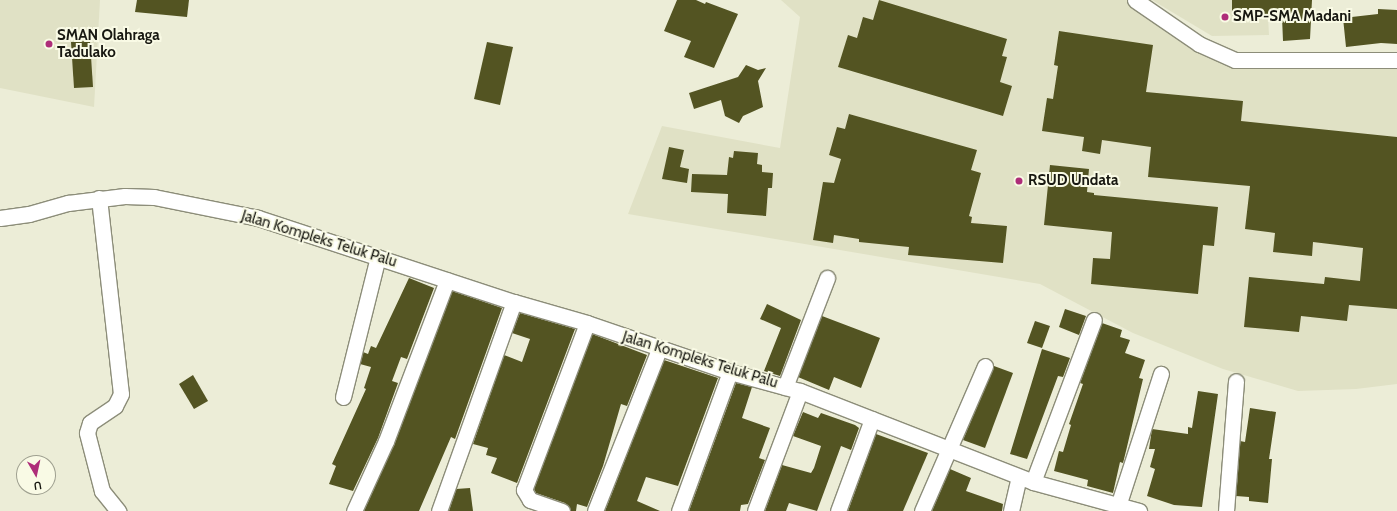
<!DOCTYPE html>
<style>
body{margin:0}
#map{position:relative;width:1397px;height:511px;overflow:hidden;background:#ecedd7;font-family:Cabin,sans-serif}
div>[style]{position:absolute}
.built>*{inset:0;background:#e0e1c5}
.building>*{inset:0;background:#535422}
.roads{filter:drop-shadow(1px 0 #8c8d79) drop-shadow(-1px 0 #8c8d79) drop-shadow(0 1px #8c8d79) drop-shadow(0 -1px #8c8d79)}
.minor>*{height:15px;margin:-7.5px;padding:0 7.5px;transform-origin:7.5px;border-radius:7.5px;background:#fff}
.dots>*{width:11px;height:11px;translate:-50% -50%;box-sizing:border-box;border:2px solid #f9fae5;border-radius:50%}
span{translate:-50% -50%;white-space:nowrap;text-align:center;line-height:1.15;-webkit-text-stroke:4px #f9fae5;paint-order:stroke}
.poi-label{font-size:15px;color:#181811;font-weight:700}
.left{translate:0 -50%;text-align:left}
.street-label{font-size:15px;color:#181811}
.north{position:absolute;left:16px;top:455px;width:40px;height:40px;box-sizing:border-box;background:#f9fae5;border:1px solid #9fa090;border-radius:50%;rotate:171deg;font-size:11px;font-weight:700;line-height:16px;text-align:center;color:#181811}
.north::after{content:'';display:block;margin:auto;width:14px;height:18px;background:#ae2d79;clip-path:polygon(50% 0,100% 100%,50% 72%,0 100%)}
</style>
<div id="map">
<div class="built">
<div style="clip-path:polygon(0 0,100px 0,94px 107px,0 88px)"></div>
<div style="clip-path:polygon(781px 0,1128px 0,1237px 69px,1377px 59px,1397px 60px,1397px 384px,1356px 389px,1298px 391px,1223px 369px,1133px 333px,1040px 284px,628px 214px,662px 126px,780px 148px,800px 17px)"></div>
<div style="clip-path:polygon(1152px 0,1267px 0,1269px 35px,1212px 36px)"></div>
</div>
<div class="building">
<div style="clip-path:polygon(137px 0,189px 0,187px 17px,135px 12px)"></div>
<div style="clip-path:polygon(677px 0,696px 0,705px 4px,706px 2px,738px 14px,714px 68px,684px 57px,691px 41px,664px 31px)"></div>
<div style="clip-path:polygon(879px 0,1007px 39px,1002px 56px,1007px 57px,1000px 82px,1012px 86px,1003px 116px,838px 67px,848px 35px,857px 38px,863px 17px,873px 20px)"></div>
<div style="clip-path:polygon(1232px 0,1312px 0,1310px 39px,1283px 41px,1282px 17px,1232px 19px)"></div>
<div style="clip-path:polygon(1378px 9px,1397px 10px,1397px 44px,1381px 43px,1346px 47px,1343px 18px,1378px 14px)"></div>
<div style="clip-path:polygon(1059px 31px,1153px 45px,1146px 92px,1243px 101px,1241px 121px,1397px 137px,1397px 309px,1349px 305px,1347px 321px,1301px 316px,1299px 332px,1244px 327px,1249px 277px,1324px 284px,1325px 277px,1360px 281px,1363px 248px,1313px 242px,1312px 256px,1273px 252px,1275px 233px,1245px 229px,1250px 186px,1148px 177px,1151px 147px,1102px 140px,1100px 154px,1082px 151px,1084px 137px,1042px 131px,1047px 98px,1053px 99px,1058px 66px,1054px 65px)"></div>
<div style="clip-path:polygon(90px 41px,93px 87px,74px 88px,71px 42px)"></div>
<div style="clip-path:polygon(487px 42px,513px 47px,500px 105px,474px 99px)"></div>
<div style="clip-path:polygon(746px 65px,758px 70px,766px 68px,758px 81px,763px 107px,743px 116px,739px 123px,725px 116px,721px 100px,694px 109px,689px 93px,738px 77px)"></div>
<div style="clip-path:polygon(849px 114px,977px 150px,971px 170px,981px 173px,969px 216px,972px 217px,971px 223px,1007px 226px,1003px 263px,908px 255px,909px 247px,859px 242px,859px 239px,834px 235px,833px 243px,813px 240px,823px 182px,834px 183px,841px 159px,829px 155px,837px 127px,845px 129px)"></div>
<div style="clip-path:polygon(669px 147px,684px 150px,680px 167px,689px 169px,687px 183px,662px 179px)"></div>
<div style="clip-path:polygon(734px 151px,758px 153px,757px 164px,762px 165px,762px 172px,773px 173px,772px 188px,768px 188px,766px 216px,727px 213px,728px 194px,691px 192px,692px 174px,727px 175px,729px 157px,733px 158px)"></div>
<div style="clip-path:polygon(1050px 165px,1089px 169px,1087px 192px,1094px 193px,1094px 195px,1218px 207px,1214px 246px,1203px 245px,1198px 294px,1091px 284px,1093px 258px,1110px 259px,1112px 232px,1044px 225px)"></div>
<div style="clip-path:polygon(409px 278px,434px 288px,407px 359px,401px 357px,392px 381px,398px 383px,378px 438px,353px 491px,329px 484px,336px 466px,332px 464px,366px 389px,364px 388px,371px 367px,360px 364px,363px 352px,368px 354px,371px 346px,376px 348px)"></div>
<div style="clip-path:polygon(452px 291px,502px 308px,455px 439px,451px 437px,419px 511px,364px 511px,394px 444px)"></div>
<div style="clip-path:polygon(767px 304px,801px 320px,780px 376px,764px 371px,781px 328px,760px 319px)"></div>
<div style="clip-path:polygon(1065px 309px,1086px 316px,1079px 335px,1059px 327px)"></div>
<div style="clip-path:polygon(520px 313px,575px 329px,517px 483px,491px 473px,497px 458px,486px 455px,488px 448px,473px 444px,504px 355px,522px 362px,530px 339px,512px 333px)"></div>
<div style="clip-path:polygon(822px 316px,880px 338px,861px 388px,834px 377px,829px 390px,798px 377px)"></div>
<div style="clip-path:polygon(1035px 321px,1050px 326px,1042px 348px,1027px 343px)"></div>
<div style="clip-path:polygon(1102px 323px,1122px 330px,1120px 337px,1130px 340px,1125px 353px,1145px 360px,1139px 378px,1143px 379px,1126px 451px,1123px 463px,1120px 462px,1113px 493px,1087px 486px,1088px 480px,1054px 471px,1059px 451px,1063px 452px,1071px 425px,1069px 424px,1083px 384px,1080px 383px)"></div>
<div style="clip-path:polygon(592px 334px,647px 355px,627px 406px,621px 404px,603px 466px,587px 507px,577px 504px,576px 511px,571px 511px,565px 503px,536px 493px,534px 489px)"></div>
<div style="clip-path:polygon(1042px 349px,1070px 358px,1063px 377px,1058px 376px,1027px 459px,1010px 454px)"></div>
<div style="clip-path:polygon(664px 360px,718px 378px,678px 486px,646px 477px,637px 501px,660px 511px,605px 511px)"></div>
<div style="clip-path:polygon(994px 366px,1013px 373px,985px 448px,963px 440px)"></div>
<div style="clip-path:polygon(193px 375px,208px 401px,194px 409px,179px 384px)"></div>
<div style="clip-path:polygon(736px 383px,752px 387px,742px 418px,770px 428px,759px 458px,765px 460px,748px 504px,741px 505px,740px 511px,689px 511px)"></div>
<div style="clip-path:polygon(1198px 391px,1218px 394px,1202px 507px,1174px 505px,1147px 496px,1155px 469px,1150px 467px,1155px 449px,1149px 449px,1152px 429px,1188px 434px,1188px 427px,1192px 428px)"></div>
<div style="clip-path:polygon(1250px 408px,1276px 412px,1269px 459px,1272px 459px,1268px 503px,1249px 501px,1249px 497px,1236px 496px,1240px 441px,1245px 442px)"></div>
<div style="clip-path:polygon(803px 412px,818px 418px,821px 413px,855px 425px,859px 428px,851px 450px,841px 446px,817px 511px,789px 503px,786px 511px,765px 511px,782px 465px,811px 473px,814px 468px,821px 446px,793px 436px)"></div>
<div style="clip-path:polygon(876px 434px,928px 453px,903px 511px,848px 511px)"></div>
<div style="clip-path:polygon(950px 469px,971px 478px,966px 491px,1003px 504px,1002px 511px,932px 511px)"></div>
<div style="clip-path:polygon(470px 488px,473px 511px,449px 511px,456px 489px)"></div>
</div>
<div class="roads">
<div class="minor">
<div style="left:1135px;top:0;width:78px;rotate:34.5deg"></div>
<div style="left:1199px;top:44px;width:39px;rotate:24deg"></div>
<div style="left:1235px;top:60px;width:162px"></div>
<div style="left:99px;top:198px;width:197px;rotate:83.6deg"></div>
<div style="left:121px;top:394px;width:13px;rotate:117deg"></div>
<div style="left:115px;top:406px;width:30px;rotate:146deg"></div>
<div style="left:90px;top:423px;width:10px;rotate:107deg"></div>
<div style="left:87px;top:433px;width:60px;rotate:75.5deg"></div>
<div style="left:102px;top:491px;width:26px;rotate:51deg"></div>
<div style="left:0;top:218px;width:29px;rotate:-8deg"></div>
<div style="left:29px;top:214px;width:41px;rotate:-15.8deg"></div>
<div style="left:68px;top:203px;width:57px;rotate:-7deg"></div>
<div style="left:125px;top:196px;width:29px;rotate:2deg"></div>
<div style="left:154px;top:197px;width:106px;rotate:11.4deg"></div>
<div style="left:258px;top:218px;width:269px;rotate:18.2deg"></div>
<div style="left:514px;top:302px;width:76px;rotate:16deg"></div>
<div style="left:587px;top:323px;width:151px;rotate:18.9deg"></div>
<div style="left:730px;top:372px;width:73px;rotate:15.2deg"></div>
<div style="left:800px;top:391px;width:250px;rotate:21.3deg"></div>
<div style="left:1033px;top:482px;width:110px;rotate:15.3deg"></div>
<div style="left:785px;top:387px;width:117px;rotate:-68.9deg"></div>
<div style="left:343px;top:397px;width:144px;rotate:-76deg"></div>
<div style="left:1033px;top:482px;width:173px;rotate:-69.4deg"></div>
<div style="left:1118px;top:506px;width:139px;rotate:-72deg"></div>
<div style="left:354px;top:511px;width:77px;rotate:-65.4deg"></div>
<div style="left:386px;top:441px;width:172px;rotate:-69.2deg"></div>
<div style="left:439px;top:511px;width:222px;rotate:-70.3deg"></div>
<div style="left:562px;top:511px;width:34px;rotate:-161deg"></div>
<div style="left:530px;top:500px;width:12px;rotate:-121deg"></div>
<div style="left:524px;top:490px;width:178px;rotate:-69.3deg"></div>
<div style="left:595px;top:511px;width:174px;rotate:-68.4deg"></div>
<div style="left:679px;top:511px;width:148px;rotate:-69.9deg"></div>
<div style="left:755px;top:511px;width:128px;rotate:-69.4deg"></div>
<div style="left:838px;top:511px;width:98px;rotate:-69.7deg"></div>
<div style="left:922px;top:511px;width:158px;rotate:-66.5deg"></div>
<div style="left:1011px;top:511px;width:35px;rotate:-77deg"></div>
<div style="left:1226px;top:511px;width:130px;rotate:-85.6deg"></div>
</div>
</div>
<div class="dots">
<div style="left:1225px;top:17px;background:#ae2d79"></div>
<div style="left:49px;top:44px;background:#ae2d79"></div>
<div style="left:1019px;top:181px;background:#ae2d79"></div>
</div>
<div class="poi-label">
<span class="left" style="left:1233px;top:17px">SMP-SMA Madani</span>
<span class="left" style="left:57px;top:44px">SMAN Olahraga<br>Tadulako</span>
<span class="left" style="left:1028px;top:181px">RSUD Undata</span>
</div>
<div class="street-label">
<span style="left:319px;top:239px;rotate:17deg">Jalan Kompleks Teluk Palu</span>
<span style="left:700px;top:360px;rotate:17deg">Jalan Kompleks Teluk Palu</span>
</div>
<div class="north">U</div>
</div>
